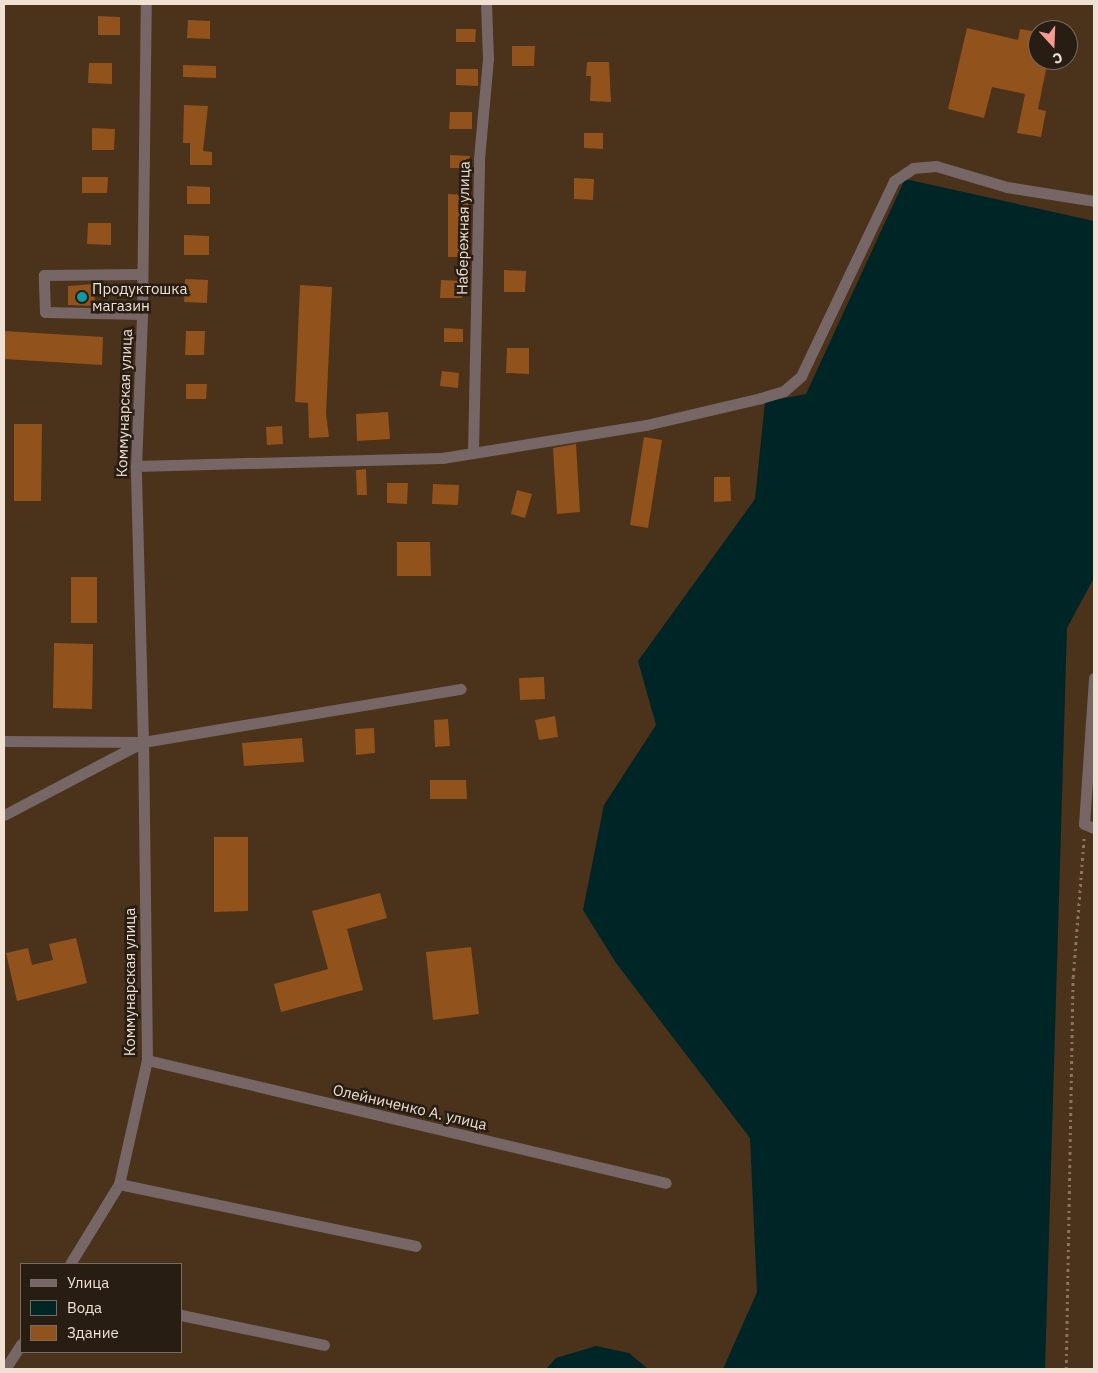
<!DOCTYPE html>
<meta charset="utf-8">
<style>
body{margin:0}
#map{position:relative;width:1098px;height:1373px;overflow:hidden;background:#4a321b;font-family:"IBM Plex Sans",sans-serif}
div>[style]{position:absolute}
.water>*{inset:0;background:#002527}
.building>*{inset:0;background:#91521c}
.path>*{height:2.5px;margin-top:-1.25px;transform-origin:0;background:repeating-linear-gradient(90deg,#897561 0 2.5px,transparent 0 6.5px)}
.minor>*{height:11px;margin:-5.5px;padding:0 5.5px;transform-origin:5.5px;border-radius:5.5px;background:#766}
.dots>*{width:14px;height:14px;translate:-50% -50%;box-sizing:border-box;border:2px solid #281d13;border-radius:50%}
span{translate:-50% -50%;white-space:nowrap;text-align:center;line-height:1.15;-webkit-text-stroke:5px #281d13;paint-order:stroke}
.street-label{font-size:15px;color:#f0e1d3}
.poi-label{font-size:15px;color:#f0e1d3}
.left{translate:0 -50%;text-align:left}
.frame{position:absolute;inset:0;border:5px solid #f0e1d3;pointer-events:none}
.legend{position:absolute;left:20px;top:1263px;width:162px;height:90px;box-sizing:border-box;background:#281d13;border:1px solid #786b60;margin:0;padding:6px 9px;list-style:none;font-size:15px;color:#f0e1d3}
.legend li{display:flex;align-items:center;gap:10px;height:25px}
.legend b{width:25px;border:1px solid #786b60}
.north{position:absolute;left:1028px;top:20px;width:50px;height:50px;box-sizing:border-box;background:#281d13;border:1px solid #786b60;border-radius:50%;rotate:160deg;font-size:14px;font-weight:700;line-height:20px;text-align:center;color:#f0e1d3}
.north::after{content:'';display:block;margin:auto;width:18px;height:22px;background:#f59c91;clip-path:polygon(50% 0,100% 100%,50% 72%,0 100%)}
</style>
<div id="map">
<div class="water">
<div style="clip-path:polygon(905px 179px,1094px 221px,1094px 578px,1067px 628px,1045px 1369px,723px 1369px,757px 1292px,750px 1138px,616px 963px,583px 910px,604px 805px,656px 725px,638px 661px,755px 499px,765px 402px,806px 394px)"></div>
<div style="clip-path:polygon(596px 1346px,629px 1353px,648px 1369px,546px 1369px,556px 1358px)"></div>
</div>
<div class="building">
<div style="clip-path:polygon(98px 16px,120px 17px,120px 35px,98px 35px)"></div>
<div style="clip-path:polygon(188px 20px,210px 21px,210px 39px,187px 38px)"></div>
<div style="clip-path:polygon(967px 28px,1018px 40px,1020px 29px,1038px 32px,1038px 60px,1048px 60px,1038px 109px,1046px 111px,1041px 137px,1017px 133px,1025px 94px,992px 87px,984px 118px,948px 109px)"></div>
<div style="clip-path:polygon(456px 29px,476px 29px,475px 42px,456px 42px)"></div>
<div style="clip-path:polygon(512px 46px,535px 46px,534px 66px,512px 66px)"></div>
<div style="clip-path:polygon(587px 62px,609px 62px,611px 102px,590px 101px,591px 76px,586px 76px)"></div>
<div style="clip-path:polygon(89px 63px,112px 63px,112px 84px,88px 83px)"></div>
<div style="clip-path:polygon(183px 65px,216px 66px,216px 78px,183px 77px)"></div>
<div style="clip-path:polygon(456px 69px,478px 69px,478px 86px,456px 85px)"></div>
<div style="clip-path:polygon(184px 105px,208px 106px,203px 151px,212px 152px,212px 165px,190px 165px,190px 143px,183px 143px)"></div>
<div style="clip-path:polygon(450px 112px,472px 112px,472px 129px,449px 129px)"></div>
<div style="clip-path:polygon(92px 128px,115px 129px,114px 150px,92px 150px)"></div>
<div style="clip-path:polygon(584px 133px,603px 133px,603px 149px,584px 148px)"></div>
<div style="clip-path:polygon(450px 155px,470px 156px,470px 168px,450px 168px)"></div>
<div style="clip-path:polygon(82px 177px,108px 177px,107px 193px,82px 193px)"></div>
<div style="clip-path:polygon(574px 178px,594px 179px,593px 200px,574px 199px)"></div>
<div style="clip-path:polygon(187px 186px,210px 187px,210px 204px,187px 204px)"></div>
<div style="clip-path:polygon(448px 194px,469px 195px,466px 257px,448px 257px)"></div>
<div style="clip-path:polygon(88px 223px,111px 223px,111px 245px,87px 244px)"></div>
<div style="clip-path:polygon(184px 235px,209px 236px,209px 255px,184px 255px)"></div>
<div style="clip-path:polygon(504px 270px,526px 271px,525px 292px,504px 292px)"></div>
<div style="clip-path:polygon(185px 279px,208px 280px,207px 303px,184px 302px)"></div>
<div style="clip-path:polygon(441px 280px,463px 281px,462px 298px,440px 298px)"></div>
<div style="clip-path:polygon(94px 284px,95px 306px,68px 305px,68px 286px)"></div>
<div style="clip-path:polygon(300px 285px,332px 287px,326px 414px,329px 437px,309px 438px,308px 403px,295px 402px)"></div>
<div style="clip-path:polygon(444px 328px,463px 329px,463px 342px,444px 342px)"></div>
<div style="clip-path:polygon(4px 331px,103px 337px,102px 365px,4px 359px)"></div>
<div style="clip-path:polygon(186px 331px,205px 331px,204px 355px,185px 355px)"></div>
<div style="clip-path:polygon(507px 348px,529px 348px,529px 374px,506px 373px)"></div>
<div style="clip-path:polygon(442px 371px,459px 373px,458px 388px,440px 386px)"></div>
<div style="clip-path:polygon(186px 384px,207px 384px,206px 399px,186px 399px)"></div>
<div style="clip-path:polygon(388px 412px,390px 439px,357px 441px,356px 414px)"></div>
<div style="clip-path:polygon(14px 424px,42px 424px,41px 501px,14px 501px)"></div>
<div style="clip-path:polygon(282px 426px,283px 444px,267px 445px,266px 427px)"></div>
<div style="clip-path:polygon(644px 437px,662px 440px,648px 528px,630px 525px)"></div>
<div style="clip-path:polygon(576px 444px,580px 512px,557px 514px,553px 448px)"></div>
<div style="clip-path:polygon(366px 469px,367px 495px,357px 495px,356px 470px)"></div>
<div style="clip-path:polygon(714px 477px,730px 477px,731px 501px,714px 502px)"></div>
<div style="clip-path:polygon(387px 483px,408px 483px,407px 504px,387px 503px)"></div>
<div style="clip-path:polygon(433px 484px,459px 485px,458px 505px,432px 504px)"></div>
<div style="clip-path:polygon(517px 490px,532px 494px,525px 518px,511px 514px)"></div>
<div style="clip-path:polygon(397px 542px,430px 542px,431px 576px,397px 576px)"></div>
<div style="clip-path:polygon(71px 577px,97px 577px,97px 623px,71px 623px)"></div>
<div style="clip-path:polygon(54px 643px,93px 644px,92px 709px,53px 708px)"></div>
<div style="clip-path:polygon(544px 677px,545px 699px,520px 700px,519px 678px)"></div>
<div style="clip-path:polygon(555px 716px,558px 737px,539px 740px,535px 720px)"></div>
<div style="clip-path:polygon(448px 719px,450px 746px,435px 747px,434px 720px)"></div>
<div style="clip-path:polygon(374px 728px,375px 753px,356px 755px,355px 729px)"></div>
<div style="clip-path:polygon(302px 738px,304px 762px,244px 766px,242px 743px)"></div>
<div style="clip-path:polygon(430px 780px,466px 780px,467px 799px,430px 799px)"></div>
<div style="clip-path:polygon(214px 837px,248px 837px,248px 911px,214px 912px)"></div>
<div style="clip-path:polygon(380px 893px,387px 918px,347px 929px,363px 990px,281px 1012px,274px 984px,328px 969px,312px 911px)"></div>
<div style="clip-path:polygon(76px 938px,87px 983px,17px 1001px,6px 953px,28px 948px,32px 965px,53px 960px,49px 944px)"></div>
<div style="clip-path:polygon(471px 947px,479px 1014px,433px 1020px,426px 952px)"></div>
</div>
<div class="path">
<div style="left:1066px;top:1369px;width:392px;rotate:-89deg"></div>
<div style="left:1073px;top:977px;width:141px;rotate:-85.5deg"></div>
</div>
<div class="minor">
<div style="left:142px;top:314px;width:97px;rotate:-178.8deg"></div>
<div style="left:45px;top:312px;width:37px;rotate:-92deg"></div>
<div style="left:44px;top:275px;width:98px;rotate:-0.6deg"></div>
<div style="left:473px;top:452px;width:293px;rotate:-88.8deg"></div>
<div style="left:479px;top:159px;width:101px;rotate:-84.9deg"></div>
<div style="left:488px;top:58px;width:54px;rotate:-92.1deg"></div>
<div style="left:136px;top:466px;width:306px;rotate:-1.5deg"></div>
<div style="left:442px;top:458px;width:207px;rotate:-9.2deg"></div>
<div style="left:646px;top:425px;width:118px;rotate:-13.2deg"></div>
<div style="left:761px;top:398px;width:24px;rotate:-17deg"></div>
<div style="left:784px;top:391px;width:23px;rotate:-41deg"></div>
<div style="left:801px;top:376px;width:216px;rotate:-64.5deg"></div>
<div style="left:894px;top:181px;width:23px;rotate:-34deg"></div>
<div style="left:913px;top:168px;width:23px;rotate:-5deg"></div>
<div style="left:936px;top:166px;width:74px;rotate:16.5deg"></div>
<div style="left:1007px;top:187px;width:88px;rotate:9.1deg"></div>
<div style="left:1094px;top:678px;width:146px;rotate:93.9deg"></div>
<div style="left:1084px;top:824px;width:11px;rotate:22deg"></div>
<div style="left:4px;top:741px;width:139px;rotate:0.4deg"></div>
<div style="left:143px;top:742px;width:322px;rotate:-9.5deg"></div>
<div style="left:4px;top:815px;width:157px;rotate:-27.7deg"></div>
<div style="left:143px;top:742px;width:276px;rotate:-91.5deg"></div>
<div style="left:136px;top:466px;width:152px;rotate:-87.7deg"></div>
<div style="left:142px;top:314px;width:310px;rotate:-89.3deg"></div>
<div style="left:147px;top:1060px;width:533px;rotate:13.33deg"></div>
<div style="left:119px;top:1184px;width:303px;rotate:11.8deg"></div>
<div style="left:70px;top:1264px;width:94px;rotate:-58.5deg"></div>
<div style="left:119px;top:1184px;width:127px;rotate:-77.3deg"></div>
<div style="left:147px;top:1060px;width:318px;rotate:-90.7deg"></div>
<div style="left:181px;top:1315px;width:146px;rotate:11.8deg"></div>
<div style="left:5px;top:1369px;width:30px;rotate:-57deg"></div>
</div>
<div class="dots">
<div style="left:82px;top:297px;background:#0f9aa8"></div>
</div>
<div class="street-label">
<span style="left:463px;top:228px;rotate:-89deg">Набережная улица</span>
<span style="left:124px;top:403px;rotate:-88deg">Коммунарская улица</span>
<span style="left:130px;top:982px;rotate:-90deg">Коммунарская улица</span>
<span style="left:410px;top:1107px;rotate:13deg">Олейниченко А. улица</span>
</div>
<div class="poi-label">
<span class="left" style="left:92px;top:297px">Продуктошка<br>магазин</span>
</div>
<div class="frame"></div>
<ul class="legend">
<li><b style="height:6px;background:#766"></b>Улица</li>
<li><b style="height:14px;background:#002527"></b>Вода</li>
<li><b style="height:14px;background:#91521c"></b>Здание</li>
</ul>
<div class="north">С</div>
</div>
